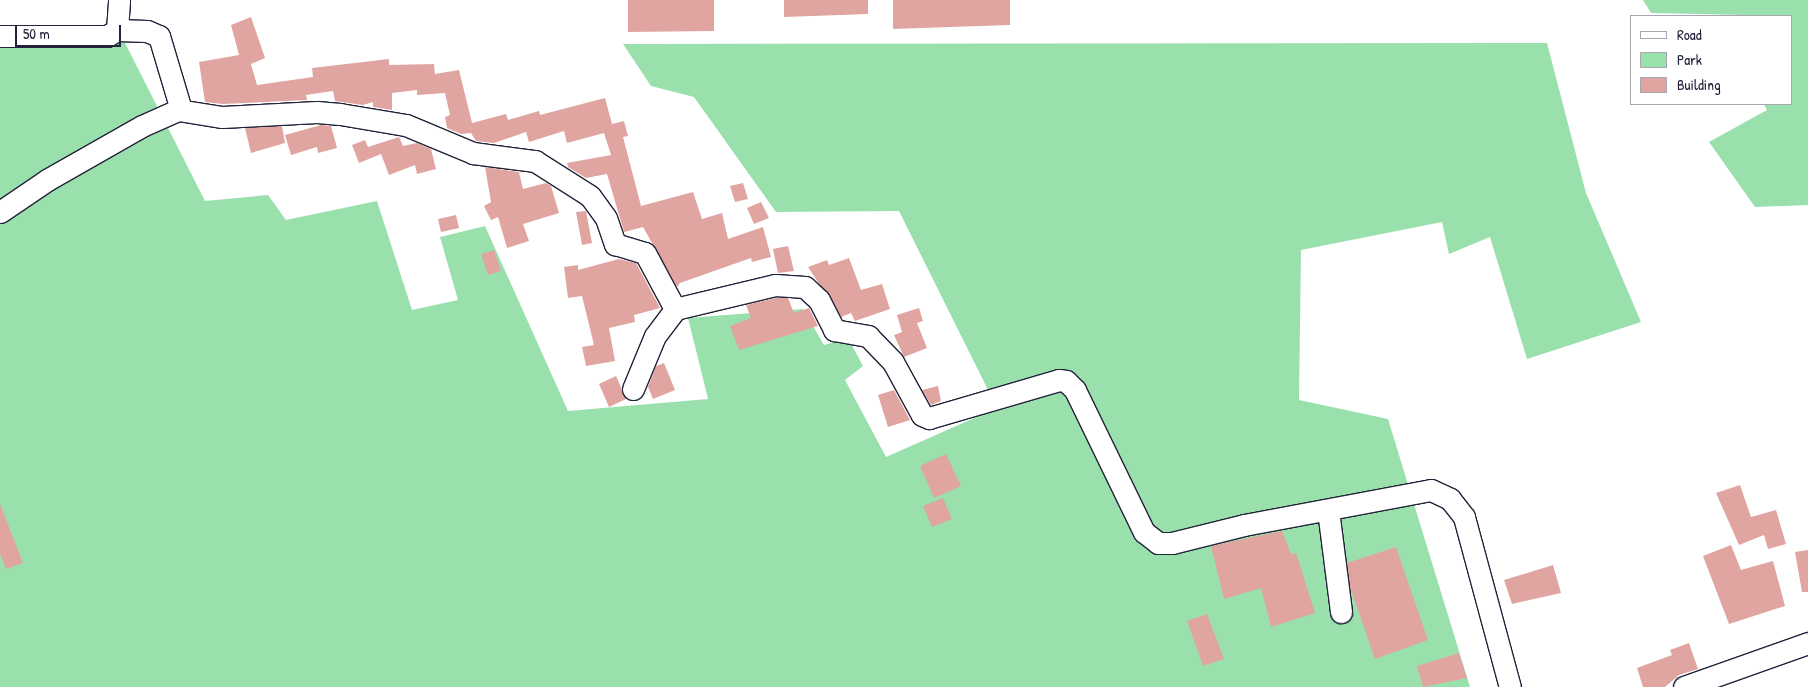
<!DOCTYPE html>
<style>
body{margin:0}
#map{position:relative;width:1808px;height:687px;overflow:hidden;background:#fff;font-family:"Patrick Hand",sans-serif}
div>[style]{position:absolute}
.green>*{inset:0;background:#9ae0ad}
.building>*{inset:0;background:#e0a5a1}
.roads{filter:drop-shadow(1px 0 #22223b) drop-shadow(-1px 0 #22223b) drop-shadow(0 1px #22223b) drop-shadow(0 -1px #22223b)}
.minor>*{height:21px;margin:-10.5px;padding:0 10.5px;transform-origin:10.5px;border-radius:10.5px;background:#fff}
span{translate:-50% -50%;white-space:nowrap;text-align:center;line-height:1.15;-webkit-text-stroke:4px #fff;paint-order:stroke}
.legend{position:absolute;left:1630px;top:15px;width:162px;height:90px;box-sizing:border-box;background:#fff;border:1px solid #a7a7b1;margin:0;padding:6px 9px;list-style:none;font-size:15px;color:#22223b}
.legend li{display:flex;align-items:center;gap:10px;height:25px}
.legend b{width:25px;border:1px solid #a7a7b1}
.scale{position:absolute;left:15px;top:25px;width:106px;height:22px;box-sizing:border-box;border:2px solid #22223b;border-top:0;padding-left:6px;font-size:15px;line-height:18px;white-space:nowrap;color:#22223b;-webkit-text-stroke:4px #fff;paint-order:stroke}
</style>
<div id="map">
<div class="green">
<div style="clip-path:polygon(1643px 0,1808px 0,1808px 205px,1755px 207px,1709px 142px,1767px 110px,1764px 104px,1792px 104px,1792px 16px,1651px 13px)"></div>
<div style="clip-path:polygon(0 35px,122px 37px,205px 201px,268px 195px,286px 220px,377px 201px,412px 310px,458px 300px,440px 237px,485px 226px,568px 411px,708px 399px,688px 318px,803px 309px,824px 345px,848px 338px,863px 366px,845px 380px,886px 457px,997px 408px,899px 211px,776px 212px,694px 97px,651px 86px,623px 44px,1547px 43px,1586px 193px,1641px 322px,1527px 359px,1490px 237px,1449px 254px,1442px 222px,1301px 250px,1299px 400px,1388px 419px,1470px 687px,0 687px)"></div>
</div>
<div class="building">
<div style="clip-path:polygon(628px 0,714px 0,714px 31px,628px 32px)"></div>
<div style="clip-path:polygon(784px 0,868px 0,868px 14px,784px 17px)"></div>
<div style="clip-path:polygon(893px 0,1010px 0,1010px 25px,893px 29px)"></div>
<div style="clip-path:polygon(251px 17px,265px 58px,251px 64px,257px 85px,313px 77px,312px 68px,389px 59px,389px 65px,434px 64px,435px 74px,459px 70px,472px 123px,506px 114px,508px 120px,539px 111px,540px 115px,605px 98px,612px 124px,624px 121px,628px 136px,623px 137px,641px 206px,693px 192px,702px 219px,722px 213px,728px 239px,763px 227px,771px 257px,752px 262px,751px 258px,680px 283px,677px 287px,643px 227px,624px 232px,607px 174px,586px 178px,568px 167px,567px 163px,611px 155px,604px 133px,567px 143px,564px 131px,529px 142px,526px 132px,494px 143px,476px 141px,471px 133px,461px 134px,447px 128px,445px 117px,450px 115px,445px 93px,417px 95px,417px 90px,392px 93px,392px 110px,373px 107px,373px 102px,363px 105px,335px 101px,333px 91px,306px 95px,307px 100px,223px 104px,205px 102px,199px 62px,239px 55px,231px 25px)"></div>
<div style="clip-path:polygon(321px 125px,331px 126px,337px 148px,318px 153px,317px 147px,291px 155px,285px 135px)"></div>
<div style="clip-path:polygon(282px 126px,285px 143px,251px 153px,245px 128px)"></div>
<div style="clip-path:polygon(399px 137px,403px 146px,417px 143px,431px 149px,436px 169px,417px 174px,415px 165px,389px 175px,381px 154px,359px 163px,352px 145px,365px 140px,368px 147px)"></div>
<div style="clip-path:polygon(485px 167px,519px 172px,523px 189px,546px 183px,551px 186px,559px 213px,523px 224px,529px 241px,507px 248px,498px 217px,491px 220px,484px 206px,491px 202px)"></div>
<div style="clip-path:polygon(743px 183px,748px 199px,735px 202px,730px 186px)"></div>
<div style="clip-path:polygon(761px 202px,769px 218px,754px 224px,747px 208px)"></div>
<div style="clip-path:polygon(586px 211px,592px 243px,582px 245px,576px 212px)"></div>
<div style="clip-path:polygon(456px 215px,459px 228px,441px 232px,438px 219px)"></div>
<div style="clip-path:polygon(788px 246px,794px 271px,778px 273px,773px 249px)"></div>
<div style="clip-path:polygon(494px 250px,501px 271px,488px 275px,481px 254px)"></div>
<div style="clip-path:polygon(849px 258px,861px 290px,882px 284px,890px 309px,855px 321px,851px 313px,841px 317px,808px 267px,827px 260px,829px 265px)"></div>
<div style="clip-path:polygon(619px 259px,636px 263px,660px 308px,634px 315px,635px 322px,609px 328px,615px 361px,586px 366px,582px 347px,594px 345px,582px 296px,568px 298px,564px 267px,578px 265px,578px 270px)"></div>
<div style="clip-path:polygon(776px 298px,788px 298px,794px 313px,809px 308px,818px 326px,739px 350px,730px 326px,751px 318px,746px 305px)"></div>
<div style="clip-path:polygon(919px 308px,923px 321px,917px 323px,927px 348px,904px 357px,894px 335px,902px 332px,897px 315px)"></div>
<div style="clip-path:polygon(664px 363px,675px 390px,653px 399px,648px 387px,656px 366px)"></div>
<div style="clip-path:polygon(616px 376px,626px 399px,609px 407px,599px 384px)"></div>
<div style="clip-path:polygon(938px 386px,941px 401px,931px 405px,922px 390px)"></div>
<div style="clip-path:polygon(894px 390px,910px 420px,888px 427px,878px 395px)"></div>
<div style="clip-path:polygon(946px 454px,961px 486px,934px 498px,920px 466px)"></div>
<div style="clip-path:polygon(1740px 485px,1751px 517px,1776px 510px,1786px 544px,1768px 549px,1764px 535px,1739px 545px,1716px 493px)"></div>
<div style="clip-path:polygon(943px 498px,952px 519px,932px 527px,923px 506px)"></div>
<div style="clip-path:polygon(0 504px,23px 563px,6px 569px,0 554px)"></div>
<div style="clip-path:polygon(1282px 531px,1291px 554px,1296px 553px,1315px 613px,1271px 627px,1261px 588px,1224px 599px,1211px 546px)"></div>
<div style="clip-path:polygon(1731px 545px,1741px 570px,1773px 561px,1785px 606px,1729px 624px,1703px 556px)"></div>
<div style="clip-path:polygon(1396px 547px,1428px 640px,1375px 659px,1350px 587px,1347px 563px)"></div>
<div style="clip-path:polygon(1808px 550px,1808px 592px,1802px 592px,1795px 552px)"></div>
<div style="clip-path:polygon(1553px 565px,1561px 593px,1512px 604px,1504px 580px)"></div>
<div style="clip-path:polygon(1207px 614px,1224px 659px,1203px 666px,1187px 621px)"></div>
<div style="clip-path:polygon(1689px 643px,1698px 669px,1679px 675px,1665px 687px,1643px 687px,1637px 668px,1672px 655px,1670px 650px)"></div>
<div style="clip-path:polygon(1459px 653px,1467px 678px,1423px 687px,1417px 666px)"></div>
</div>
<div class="roads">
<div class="minor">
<div style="left:117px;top:30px;width:30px;rotate:2deg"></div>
<div style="left:147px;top:31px;width:13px;rotate:23deg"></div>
<div style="left:159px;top:36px;width:77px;rotate:73.4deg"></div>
<div style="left:0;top:36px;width:107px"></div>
<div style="left:107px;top:36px;width:12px;rotate:-31deg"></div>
<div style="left:117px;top:30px;width:30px;rotate:-86deg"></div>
<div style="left:0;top:212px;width:57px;rotate:-34.2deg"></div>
<div style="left:47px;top:180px;width:109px;rotate:-29.6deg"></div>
<div style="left:142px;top:126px;width:39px;rotate:-24deg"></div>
<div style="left:178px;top:110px;width:45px;rotate:9deg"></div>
<div style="left:222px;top:117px;width:95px;rotate:-3deg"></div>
<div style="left:317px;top:112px;width:23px;rotate:5deg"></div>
<div style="left:340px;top:114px;width:67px;rotate:9.5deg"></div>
<div style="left:406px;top:125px;width:73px;rotate:22.7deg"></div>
<div style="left:473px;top:153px;width:63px;rotate:7.4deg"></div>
<div style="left:535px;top:161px;width:65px;rotate:32.5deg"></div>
<div style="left:590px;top:196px;width:27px;rotate:54deg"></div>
<div style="left:606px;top:218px;width:28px;rotate:71deg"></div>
<div style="left:615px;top:244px;width:31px;rotate:17deg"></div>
<div style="left:645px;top:253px;width:64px;rotate:61.8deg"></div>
<div style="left:675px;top:309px;width:103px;rotate:-13.5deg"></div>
<div style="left:775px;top:285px;width:30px;rotate:4deg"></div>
<div style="left:805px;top:287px;width:19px;rotate:43deg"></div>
<div style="left:819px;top:300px;width:34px;rotate:63deg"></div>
<div style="left:834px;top:330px;width:35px;rotate:10deg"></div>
<div style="left:868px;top:336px;width:36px;rotate:46deg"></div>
<div style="left:893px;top:362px;width:60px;rotate:61.3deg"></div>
<div style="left:922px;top:415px;width:8px;rotate:23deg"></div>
<div style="left:929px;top:418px;width:135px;rotate:-16.3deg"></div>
<div style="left:1059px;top:380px;width:7px;rotate:8deg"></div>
<div style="left:1066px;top:381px;width:13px;rotate:45deg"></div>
<div style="left:1075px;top:390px;width:158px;rotate:64.1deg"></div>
<div style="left:1144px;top:532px;width:18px;rotate:38deg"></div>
<div style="left:1158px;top:543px;width:14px"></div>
<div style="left:1172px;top:543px;width:74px;rotate:-14deg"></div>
<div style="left:1244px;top:525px;width:190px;rotate:-10.6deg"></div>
<div style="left:1431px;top:490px;width:21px;rotate:25deg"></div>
<div style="left:1450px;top:499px;width:23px;rotate:52deg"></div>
<div style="left:1464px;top:517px;width:176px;rotate:74.9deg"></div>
<div style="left:633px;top:389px;width:57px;rotate:-67.5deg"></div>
<div style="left:655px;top:336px;width:34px;rotate:-53deg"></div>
<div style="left:1328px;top:510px;width:103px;rotate:82.7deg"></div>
<div style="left:1684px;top:687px;width:132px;rotate:-19.5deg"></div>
</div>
</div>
<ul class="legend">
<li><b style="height:6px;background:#fff"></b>Road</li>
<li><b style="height:14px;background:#9ae0ad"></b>Park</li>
<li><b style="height:14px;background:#e0a5a1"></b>Building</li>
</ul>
<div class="scale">50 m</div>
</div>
